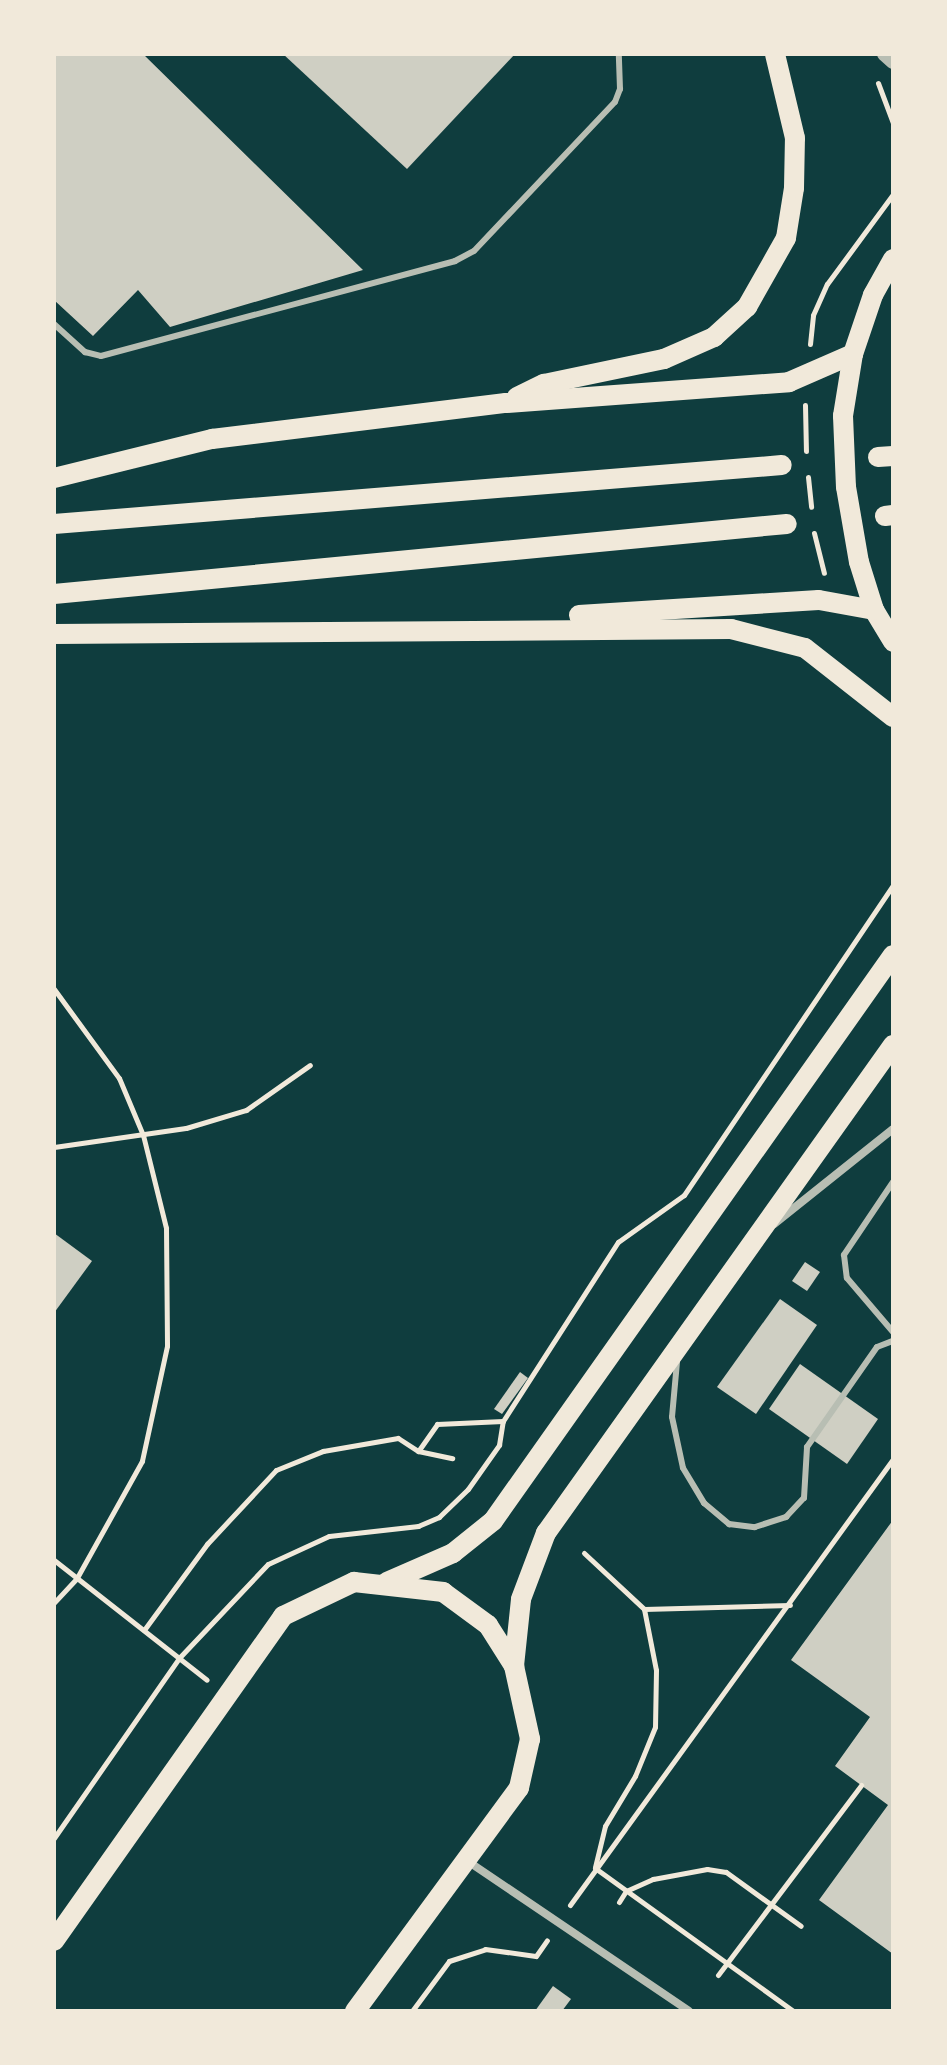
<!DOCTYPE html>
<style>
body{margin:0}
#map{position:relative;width:947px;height:2065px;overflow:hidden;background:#0f3d3e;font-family:"Archivo Narrow",sans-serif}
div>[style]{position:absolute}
.building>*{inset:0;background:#cfcfc3}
.path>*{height:5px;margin:-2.5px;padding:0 2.5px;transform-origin:2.5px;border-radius:2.5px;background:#f1e9da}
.service>*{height:6px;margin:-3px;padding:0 3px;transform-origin:3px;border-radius:3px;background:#b8beb3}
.minor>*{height:8px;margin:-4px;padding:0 4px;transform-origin:4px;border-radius:4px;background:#b8beb3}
.tertiary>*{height:14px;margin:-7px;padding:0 7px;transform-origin:7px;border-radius:7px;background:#b8beb3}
.primary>*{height:20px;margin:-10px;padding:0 10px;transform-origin:10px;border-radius:10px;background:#f1e9da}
span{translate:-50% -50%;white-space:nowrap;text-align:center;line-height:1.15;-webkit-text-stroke:6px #f1e9da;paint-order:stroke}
.frame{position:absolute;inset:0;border:56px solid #f1e9da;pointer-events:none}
</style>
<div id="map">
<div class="building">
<div style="clip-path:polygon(54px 54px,143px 54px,363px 270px,170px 327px,138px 290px,93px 336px,54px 300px)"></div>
<div style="clip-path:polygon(283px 54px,515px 54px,407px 169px)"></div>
<div style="clip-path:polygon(54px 1233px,92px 1261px,54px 1313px)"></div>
<div style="clip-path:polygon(805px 1262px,820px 1272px,807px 1291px,792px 1281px)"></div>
<div style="clip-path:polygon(780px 1299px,817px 1325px,756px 1414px,717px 1387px)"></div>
<div style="clip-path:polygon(800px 1364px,878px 1419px,847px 1464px,769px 1409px)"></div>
<div style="clip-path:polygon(520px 1372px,528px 1378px,502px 1414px,494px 1409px)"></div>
<div style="clip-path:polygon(893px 1520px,893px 1954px,819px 1900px,888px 1805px,835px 1766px,870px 1717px,791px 1660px)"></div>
<div style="clip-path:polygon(553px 1986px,571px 1999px,562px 2011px,535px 2011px)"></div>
</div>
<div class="path">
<div style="left:878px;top:83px;width:43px;rotate:69.4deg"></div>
<div style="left:810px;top:344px;width:29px;rotate:-84deg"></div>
<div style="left:813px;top:315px;width:34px;rotate:-66deg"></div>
<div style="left:827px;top:284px;width:112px;rotate:-53.7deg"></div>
<div style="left:805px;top:405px;width:46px;rotate:88.8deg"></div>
<div style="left:808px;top:477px;width:30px;rotate:84deg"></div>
<div style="left:814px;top:533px;width:41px;rotate:76deg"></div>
<div style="left:54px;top:989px;width:110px;rotate:53.9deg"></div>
<div style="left:119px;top:1078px;width:62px;rotate:67.2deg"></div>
<div style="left:143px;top:1135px;width:96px;rotate:76.1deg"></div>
<div style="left:166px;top:1228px;width:118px;rotate:89.5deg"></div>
<div style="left:167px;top:1346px;width:118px;rotate:102.3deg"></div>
<div style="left:142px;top:1461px;width:134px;rotate:119.1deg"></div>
<div style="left:77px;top:1578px;width:34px;rotate:133deg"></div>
<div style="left:54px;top:1147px;width:133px;rotate:-8.2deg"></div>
<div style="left:186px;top:1128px;width:63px;rotate:-16.7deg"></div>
<div style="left:246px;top:1110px;width:78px;rotate:-35.1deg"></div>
<div style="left:419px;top:1450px;width:32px;rotate:-55deg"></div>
<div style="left:437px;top:1424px;width:66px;rotate:-2.6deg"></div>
<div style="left:584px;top:1553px;width:82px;rotate:43deg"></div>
<div style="left:644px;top:1609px;width:62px;rotate:78.9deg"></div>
<div style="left:656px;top:1670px;width:57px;rotate:91deg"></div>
<div style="left:655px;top:1727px;width:53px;rotate:112.2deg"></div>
<div style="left:635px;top:1776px;width:58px;rotate:121deg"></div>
<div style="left:605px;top:1826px;width:42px;rotate:103.7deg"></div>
<div style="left:54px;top:1560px;width:194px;rotate:38.1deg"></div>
<div style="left:644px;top:1609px;width:146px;rotate:-1.6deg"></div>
<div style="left:144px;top:1630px;width:107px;rotate:-53.8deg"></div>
<div style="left:207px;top:1544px;width:101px;rotate:-47deg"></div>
<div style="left:276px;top:1470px;width:51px;rotate:-22deg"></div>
<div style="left:323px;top:1451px;width:76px;rotate:-9.8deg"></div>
<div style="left:398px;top:1438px;width:24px;rotate:33deg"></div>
<div style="left:418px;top:1451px;width:35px;rotate:12deg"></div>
<div style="left:54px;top:1838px;width:219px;rotate:-55.2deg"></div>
<div style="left:179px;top:1658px;width:129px;rotate:-46.6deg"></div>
<div style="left:268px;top:1564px;width:67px;rotate:-24.7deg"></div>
<div style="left:329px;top:1536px;width:90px;rotate:-6.4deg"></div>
<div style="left:418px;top:1526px;width:23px;rotate:-23deg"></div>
<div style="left:439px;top:1517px;width:40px;rotate:-44deg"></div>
<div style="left:468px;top:1489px;width:54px;rotate:-54.8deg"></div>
<div style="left:499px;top:1445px;width:24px;rotate:-81deg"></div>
<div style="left:503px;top:1421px;width:213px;rotate:-57.3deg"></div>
<div style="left:618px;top:1242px;width:81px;rotate:-35.5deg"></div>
<div style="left:684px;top:1195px;width:374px;rotate:-56deg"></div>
<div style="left:595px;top:1868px;width:244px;rotate:35.8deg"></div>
<div style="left:619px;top:1902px;width:13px;rotate:-58deg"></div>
<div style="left:626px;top:1891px;width:30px;rotate:-24deg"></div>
<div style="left:653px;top:1879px;width:55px;rotate:-10.5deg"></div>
<div style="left:707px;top:1869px;width:19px;rotate:9deg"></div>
<div style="left:726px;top:1872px;width:92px;rotate:35.8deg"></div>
<div style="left:570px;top:1905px;width:551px;rotate:-54.09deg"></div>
<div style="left:718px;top:1975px;width:238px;rotate:-53deg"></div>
<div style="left:412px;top:2011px;width:62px;rotate:-53.5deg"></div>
<div style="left:449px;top:1961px;width:38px;rotate:-18deg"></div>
<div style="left:485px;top:1949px;width:51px;rotate:7.8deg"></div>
<div style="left:536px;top:1956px;width:19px;rotate:-55deg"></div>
</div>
<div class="service">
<div style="left:54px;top:324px;width:42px;rotate:42.1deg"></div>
<div style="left:85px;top:352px;width:16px;rotate:14deg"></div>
<div style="left:101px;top:356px;width:367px;rotate:-15deg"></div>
<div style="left:455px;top:261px;width:21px;rotate:-28deg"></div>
<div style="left:474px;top:251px;width:205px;rotate:-46.6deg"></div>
<div style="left:615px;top:102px;width:14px;rotate:-69deg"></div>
<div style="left:620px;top:89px;width:35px;rotate:-92deg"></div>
<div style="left:893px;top:1182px;width:88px;rotate:123.9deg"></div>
<div style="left:844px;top:1255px;width:23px;rotate:83deg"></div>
<div style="left:847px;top:1278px;width:71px;rotate:49.6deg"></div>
<div style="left:677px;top:1362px;width:55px;rotate:95.2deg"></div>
<div style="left:672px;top:1417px;width:52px;rotate:77.8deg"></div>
<div style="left:683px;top:1468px;width:41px;rotate:59deg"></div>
<div style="left:704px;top:1503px;width:33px;rotate:40deg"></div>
<div style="left:729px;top:1524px;width:26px;rotate:7deg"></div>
<div style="left:755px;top:1527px;width:33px;rotate:-18deg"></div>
<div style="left:786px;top:1517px;width:26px;rotate:-47deg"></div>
<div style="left:804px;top:1498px;width:51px;rotate:-86.6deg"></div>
<div style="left:807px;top:1447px;width:122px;rotate:-55deg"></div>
<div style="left:877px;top:1347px;width:17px;rotate:-21deg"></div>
</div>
<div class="minor">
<div style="left:774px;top:1224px;width:152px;rotate:-38.6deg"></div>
<div style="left:466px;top:1860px;width:269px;rotate:34.1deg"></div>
</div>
<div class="tertiary">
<div style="left:884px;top:54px;width:12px;rotate:42deg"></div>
</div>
<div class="primary">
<div style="left:893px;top:259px;width:41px;rotate:119.1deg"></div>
<div style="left:873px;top:295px;width:62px;rotate:108.7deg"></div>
<div style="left:853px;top:354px;width:63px;rotate:99.2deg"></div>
<div style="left:843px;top:416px;width:71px;rotate:87.6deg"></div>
<div style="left:846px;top:487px;width:76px;rotate:80.2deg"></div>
<div style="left:859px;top:562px;width:50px;rotate:72.6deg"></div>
<div style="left:874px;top:610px;width:37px;rotate:59deg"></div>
<div style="left:517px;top:397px;width:30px;rotate:-26deg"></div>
<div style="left:544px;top:384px;width:123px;rotate:-11.8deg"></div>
<div style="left:664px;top:359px;width:55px;rotate:-23.7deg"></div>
<div style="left:714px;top:337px;width:45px;rotate:-42.3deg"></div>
<div style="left:747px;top:307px;width:79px;rotate:-60.5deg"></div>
<div style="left:786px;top:238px;width:51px;rotate:-80.9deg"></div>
<div style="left:794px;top:188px;width:50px;rotate:-88.9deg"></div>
<div style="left:795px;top:138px;width:86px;rotate:-103.4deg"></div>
<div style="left:878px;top:457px;width:15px;rotate:-4deg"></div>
<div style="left:54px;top:478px;width:163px;rotate:-13.9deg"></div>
<div style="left:212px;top:439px;width:296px;rotate:-7deg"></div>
<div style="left:506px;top:403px;width:284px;rotate:-4.2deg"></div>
<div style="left:789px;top:382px;width:70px;rotate:-23.6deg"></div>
<div style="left:885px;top:516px;width:8px;rotate:-7deg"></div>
<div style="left:54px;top:524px;width:730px;rotate:-4.63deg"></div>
<div style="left:54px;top:594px;width:736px;rotate:-5.46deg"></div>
<div style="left:579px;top:615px;width:240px;rotate:-3.6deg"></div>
<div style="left:819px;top:600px;width:56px;rotate:10.3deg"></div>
<div style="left:54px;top:634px;width:677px;rotate:-0.42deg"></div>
<div style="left:731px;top:629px;width:76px;rotate:14.4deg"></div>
<div style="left:805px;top:648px;width:112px;rotate:38.1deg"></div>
<div style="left:387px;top:1582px;width:72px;rotate:-23.7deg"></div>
<div style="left:453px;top:1553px;width:51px;rotate:-38.7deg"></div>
<div style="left:493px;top:1521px;width:693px;rotate:-54.75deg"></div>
<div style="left:514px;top:1666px;width:67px;rotate:-84deg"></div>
<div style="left:521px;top:1599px;width:71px;rotate:-69.3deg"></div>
<div style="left:546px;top:1533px;width:599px;rotate:-54.58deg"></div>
<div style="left:54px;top:1941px;width:398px;rotate:-54.8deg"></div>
<div style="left:283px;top:1616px;width:79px;rotate:-25.6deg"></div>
<div style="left:354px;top:1582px;width:90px;rotate:6.4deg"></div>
<div style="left:443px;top:1592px;width:56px;rotate:36.3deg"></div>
<div style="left:488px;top:1625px;width:49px;rotate:57.6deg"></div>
<div style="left:514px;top:1666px;width:75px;rotate:77.6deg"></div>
<div style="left:530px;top:1739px;width:50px;rotate:102.7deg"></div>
<div style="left:519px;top:1788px;width:277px;rotate:126.3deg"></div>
</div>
<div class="frame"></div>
</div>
